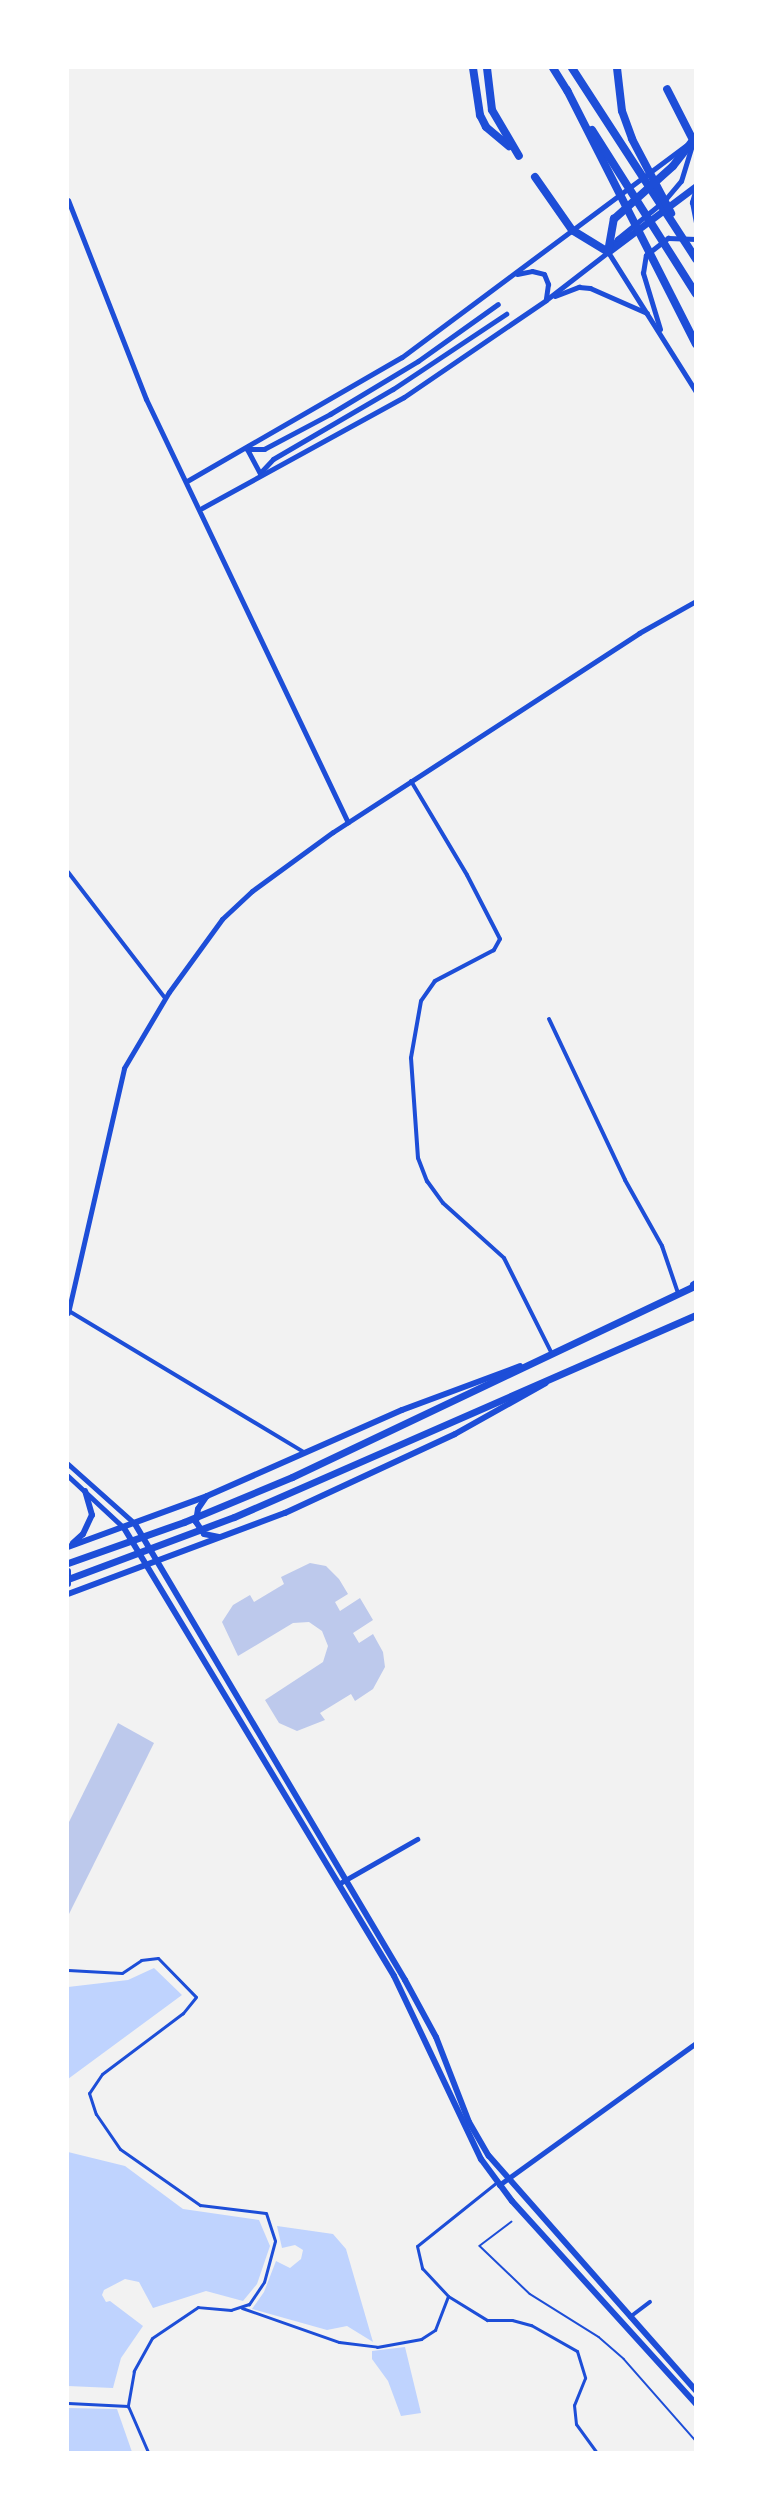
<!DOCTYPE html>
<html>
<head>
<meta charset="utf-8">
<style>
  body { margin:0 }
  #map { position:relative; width:763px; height:2520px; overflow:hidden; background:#f2f2f2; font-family:Literata,serif }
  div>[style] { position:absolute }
  .water>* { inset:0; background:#bfd3fe }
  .building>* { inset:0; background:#bdc9ec }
  .path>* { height:1.5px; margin:-0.75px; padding:0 0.75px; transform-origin:0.75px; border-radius:0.75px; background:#1d4ed8 }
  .pedestrian>* { height:3px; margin:-1.5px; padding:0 1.5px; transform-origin:1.5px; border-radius:1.5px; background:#1d4ed8 }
  .minor>* { height:4px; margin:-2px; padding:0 2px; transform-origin:2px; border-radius:2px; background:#1d4ed8 }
  .tertiary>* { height:5px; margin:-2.5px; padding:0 2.5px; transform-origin:2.5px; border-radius:2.5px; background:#1d4ed8 }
  .secondary>* { height:6px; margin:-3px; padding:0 3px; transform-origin:3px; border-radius:3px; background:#1d4ed8 }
  .primary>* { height:7px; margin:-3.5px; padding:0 3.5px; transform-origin:3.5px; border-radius:3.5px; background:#1d4ed8 }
  .motorway>* { height:8px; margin:-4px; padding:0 4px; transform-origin:4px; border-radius:4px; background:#1d4ed8 }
  span { translate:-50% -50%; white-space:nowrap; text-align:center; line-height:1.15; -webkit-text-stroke:6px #fff; paint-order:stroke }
  .frame { position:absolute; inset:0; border:69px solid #fff; pointer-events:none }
</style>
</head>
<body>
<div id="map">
  <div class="water">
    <div style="clip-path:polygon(154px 1968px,182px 1995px,68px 2079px,68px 1987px,128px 1980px)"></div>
    <div style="clip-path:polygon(68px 2152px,125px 2166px,183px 2209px,259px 2220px,270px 2246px,257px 2284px,243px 2301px,206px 2291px,153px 2308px,139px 2282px,125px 2279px,104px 2290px,102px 2295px,106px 2302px,110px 2301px,143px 2326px,121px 2358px,113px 2388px,68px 2386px)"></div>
    <div style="clip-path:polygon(277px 2226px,333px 2234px,346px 2249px,373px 2342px,347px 2326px,327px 2330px,252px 2309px,264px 2292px,276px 2261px,290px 2268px,301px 2259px,303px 2250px,295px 2245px,282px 2248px)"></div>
    <div style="clip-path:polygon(405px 2347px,421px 2413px,401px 2416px,388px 2381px,372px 2359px,372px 2351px)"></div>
    <div style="clip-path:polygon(68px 2408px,117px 2409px,132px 2452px,68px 2452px)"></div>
  </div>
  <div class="building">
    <div style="clip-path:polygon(310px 1563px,326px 1566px,339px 1579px,348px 1594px,335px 1602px,340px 1611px,360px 1598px,373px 1620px,353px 1633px,359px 1643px,373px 1634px,383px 1652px,385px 1667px,373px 1689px,355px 1701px,351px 1694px,320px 1713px,325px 1720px,297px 1731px,279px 1723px,265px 1700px,323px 1662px,328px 1646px,322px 1631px,309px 1622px,293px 1623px,238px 1656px,222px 1622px,233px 1605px,250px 1595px,254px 1602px,284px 1584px,281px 1577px)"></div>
    <div style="clip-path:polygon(118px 1723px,154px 1743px,68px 1916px,68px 1824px)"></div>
  </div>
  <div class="path">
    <div style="left:512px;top:2222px;width:40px;rotate:143deg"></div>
    <div style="left:480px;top:2246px;width:69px;rotate:43.8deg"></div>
    <div style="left:530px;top:2294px;width:81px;rotate:31.9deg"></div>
    <div style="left:599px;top:2337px;width:33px;rotate:41deg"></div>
    <div style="left:624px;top:2359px;width:109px;rotate:48.7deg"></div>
  </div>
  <div class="pedestrian">
    <div style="left:68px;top:1970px;width:54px;rotate:3.2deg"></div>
    <div style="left:122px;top:1973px;width:23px;rotate:-34deg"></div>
    <div style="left:141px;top:1960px;width:17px;rotate:-7deg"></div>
    <div style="left:158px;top:1958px;width:54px;rotate:45.7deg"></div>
    <div style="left:196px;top:1997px;width:21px;rotate:129deg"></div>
    <div style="left:183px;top:2013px;width:101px;rotate:143deg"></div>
    <div style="left:102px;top:2074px;width:23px;rotate:124deg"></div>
    <div style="left:89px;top:2093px;width:22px;rotate:72deg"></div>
    <div style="left:96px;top:2114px;width:42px;rotate:55.6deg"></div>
    <div style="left:120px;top:2149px;width:98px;rotate:35deg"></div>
    <div style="left:200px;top:2205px;width:66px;rotate:6.9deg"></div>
    <div style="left:266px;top:2213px;width:29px;rotate:72deg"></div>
    <div style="left:275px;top:2241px;width:42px;rotate:105deg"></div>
    <div style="left:264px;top:2282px;width:27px;rotate:124deg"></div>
    <div style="left:249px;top:2304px;width:19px;rotate:162deg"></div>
    <div style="left:231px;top:2310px;width:33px;rotate:-175deg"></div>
    <div style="left:198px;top:2307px;width:55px;rotate:146deg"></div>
    <div style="left:152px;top:2338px;width:38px;rotate:119deg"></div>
    <div style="left:134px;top:2371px;width:36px;rotate:100deg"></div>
    <div style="left:128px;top:2406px;width:50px;rotate:66.5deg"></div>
    <div style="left:497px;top:2182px;width:102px;rotate:141.3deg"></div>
    <div style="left:417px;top:2246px;width:23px;rotate:77deg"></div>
    <div style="left:422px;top:2268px;width:38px;rotate:47deg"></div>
    <div style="left:448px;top:2296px;width:46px;rotate:31.6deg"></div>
    <div style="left:487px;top:2320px;width:25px"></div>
    <div style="left:512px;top:2320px;width:20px;rotate:15deg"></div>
    <div style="left:531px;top:2325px;width:53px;rotate:29.5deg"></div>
    <div style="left:577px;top:2351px;width:28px;rotate:73deg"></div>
    <div style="left:585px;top:2378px;width:29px;rotate:112deg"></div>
    <div style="left:574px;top:2405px;width:19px;rotate:84deg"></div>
    <div style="left:576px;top:2424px;width:34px;rotate:54deg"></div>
    <div style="left:242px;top:2308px;width:103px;rotate:19.3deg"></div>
    <div style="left:339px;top:2342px;width:38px;rotate:7deg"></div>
    <div style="left:377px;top:2347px;width:45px;rotate:-10.3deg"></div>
    <div style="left:421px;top:2339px;width:17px;rotate:-33deg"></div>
    <div style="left:435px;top:2330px;width:36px;rotate:-69deg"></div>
    <div style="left:68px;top:2403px;width:60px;rotate:2.9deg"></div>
  </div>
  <div class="minor">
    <div style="left:411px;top:781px;width:109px;rotate:59.2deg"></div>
    <div style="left:467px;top:875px;width:72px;rotate:62.7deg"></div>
    <div style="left:500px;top:939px;width:13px;rotate:119deg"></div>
    <div style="left:494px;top:950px;width:67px;rotate:152.3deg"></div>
    <div style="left:435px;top:981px;width:24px;rotate:125deg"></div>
    <div style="left:421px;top:1001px;width:58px;rotate:100deg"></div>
    <div style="left:411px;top:1058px;width:100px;rotate:86deg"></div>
    <div style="left:418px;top:1158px;width:25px;rotate:69deg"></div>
    <div style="left:427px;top:1181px;width:27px;rotate:54deg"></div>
    <div style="left:443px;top:1203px;width:82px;rotate:42deg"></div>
    <div style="left:504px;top:1258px;width:105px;rotate:63.4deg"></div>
    <div style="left:68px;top:872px;width:159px;rotate:52.4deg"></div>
    <div style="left:549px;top:1019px;width:178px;rotate:64.7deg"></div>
    <div style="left:625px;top:1180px;width:76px;rotate:60.7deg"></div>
    <div style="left:662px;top:1246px;width:50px;rotate:71.2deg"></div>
    <div style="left:69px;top:1311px;width:274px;rotate:31deg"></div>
    <div style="left:630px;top:2317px;width:25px;rotate:-37deg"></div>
  </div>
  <div class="tertiary">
    <div style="left:696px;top:188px;width:15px;rotate:106deg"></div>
    <div style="left:692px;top:202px;width:21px;rotate:79deg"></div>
    <div style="left:68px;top:200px;width:214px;rotate:68.6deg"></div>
    <div style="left:146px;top:399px;width:469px;rotate:64.5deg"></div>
    <div style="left:608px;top:252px;width:165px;rotate:57.8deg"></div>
    <div style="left:517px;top:274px;width:15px;rotate:-11deg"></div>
    <div style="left:532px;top:271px;width:12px;rotate:14deg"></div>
    <div style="left:544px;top:274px;width:11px;rotate:68deg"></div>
    <div style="left:548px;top:284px;width:15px;rotate:98deg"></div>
    <div style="left:555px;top:296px;width:26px;rotate:-21deg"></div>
    <div style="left:579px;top:287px;width:11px;rotate:5deg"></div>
    <div style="left:590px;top:288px;width:62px;rotate:23.7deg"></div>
    <div style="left:660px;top:329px;width:59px;rotate:-106.9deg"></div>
    <div style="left:643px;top:273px;width:18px;rotate:-81deg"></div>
    <div style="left:646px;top:255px;width:28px;rotate:-38deg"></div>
    <div style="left:668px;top:238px;width:28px;rotate:2deg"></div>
    <div style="left:247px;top:449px;width:27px;rotate:62deg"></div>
    <div style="left:260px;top:473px;width:19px;rotate:-47deg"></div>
    <div style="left:273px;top:459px;width:139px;rotate:-30.3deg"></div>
    <div style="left:393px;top:389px;width:136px;rotate:-33.6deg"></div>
    <div style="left:247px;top:449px;width:17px"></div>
    <div style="left:264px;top:449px;width:75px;rotate:-27.9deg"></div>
    <div style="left:330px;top:414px;width:103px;rotate:-31.1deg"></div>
    <div style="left:418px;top:361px;width:98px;rotate:-35.5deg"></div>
    <div style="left:187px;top:481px;width:248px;rotate:-30deg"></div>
    <div style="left:402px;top:357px;width:354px;rotate:-36.7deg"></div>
    <div style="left:202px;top:508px;width:230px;rotate:-28.8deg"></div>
    <div style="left:404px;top:397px;width:172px;rotate:-34.3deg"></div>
    <div style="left:546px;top:300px;width:78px;rotate:-37.7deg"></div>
    <div style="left:608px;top:252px;width:16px;rotate:-55deg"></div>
    <div style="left:617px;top:239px;width:60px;rotate:-39deg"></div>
    <div style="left:664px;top:201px;width:26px;rotate:-50deg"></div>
    <div style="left:681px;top:181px;width:39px;rotate:-73deg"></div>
    <div style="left:68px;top:1313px;width:251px;rotate:-77.1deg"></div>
    <div style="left:124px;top:1068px;width:88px;rotate:-59.4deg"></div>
    <div style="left:169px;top:992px;width:90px;rotate:-54deg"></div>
    <div style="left:222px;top:919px;width:41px;rotate:-43deg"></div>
    <div style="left:252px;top:891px;width:100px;rotate:-36.1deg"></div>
    <div style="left:333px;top:832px;width:365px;rotate:-33deg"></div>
    <div style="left:639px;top:633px;width:65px;rotate:-29.3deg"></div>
    <div style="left:68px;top:1464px;width:90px;rotate:41.8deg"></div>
    <div style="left:68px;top:1476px;width:76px;rotate:42.9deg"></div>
    <div style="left:340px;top:1883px;width:89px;rotate:-29.7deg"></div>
    <div style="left:499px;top:2185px;width:243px;rotate:-35.8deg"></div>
  </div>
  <div class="secondary">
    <div style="left:206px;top:1497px;width:14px;rotate:124deg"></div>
    <div style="left:198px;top:1509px;width:13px;rotate:99deg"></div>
    <div style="left:196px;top:1522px;width:14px;rotate:56deg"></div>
    <div style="left:204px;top:1534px;width:15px;rotate:11deg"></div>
    <div style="left:135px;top:1524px;width:530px;rotate:59.37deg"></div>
    <div style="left:405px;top:1980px;width:65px;rotate:61.5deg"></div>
    <div style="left:436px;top:2037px;width:91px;rotate:68.8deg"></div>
    <div style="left:469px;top:2122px;width:39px;rotate:60deg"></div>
    <div style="left:489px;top:2156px;width:313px;rotate:48.6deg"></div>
    <div style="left:124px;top:1528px;width:523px;rotate:58.92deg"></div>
    <div style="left:394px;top:1976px;width:203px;rotate:64.6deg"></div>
    <div style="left:481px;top:2159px;width:52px;rotate:53.6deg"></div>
    <div style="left:512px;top:2201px;width:274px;rotate:47.8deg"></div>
    <div style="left:73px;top:1543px;width:13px;rotate:-42deg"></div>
    <div style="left:83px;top:1534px;width:21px;rotate:-65deg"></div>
    <div style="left:92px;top:1515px;width:25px;rotate:-106deg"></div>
    <div style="left:68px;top:1547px;width:148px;rotate:-20.1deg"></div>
    <div style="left:207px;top:1496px;width:213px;rotate:-23.8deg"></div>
    <div style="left:402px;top:1410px;width:126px;rotate:-20.4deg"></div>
    <div style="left:68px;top:1571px;width:13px;rotate:90deg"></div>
    <div style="left:68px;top:1594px;width:232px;rotate:-20.5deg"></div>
    <div style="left:285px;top:1513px;width:187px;rotate:-24.9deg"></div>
    <div style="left:455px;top:1434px;width:104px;rotate:-29.3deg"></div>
  </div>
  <div class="primary">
    <div style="left:608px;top:252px;width:110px;rotate:-36.9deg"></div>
    <div style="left:68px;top:1563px;width:123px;rotate:-19.5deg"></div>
    <div style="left:184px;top:1522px;width:117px;rotate:-22.6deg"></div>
    <div style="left:292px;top:1477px;width:447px;rotate:-25.4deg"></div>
    <div style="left:68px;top:1579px;width:177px;rotate:-20.5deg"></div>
    <div style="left:234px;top:1517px;width:504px;rotate:-23.62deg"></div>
  </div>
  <div class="motorway">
    <div style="left:473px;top:68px;width:48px;rotate:81.5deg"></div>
    <div style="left:480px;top:115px;width:13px;rotate:63deg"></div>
    <div style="left:486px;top:127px;width:30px;rotate:40deg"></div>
    <div style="left:487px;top:68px;width:42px;rotate:83.2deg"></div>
    <div style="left:492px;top:110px;width:53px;rotate:59.6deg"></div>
    <div style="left:553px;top:68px;width:28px;rotate:58deg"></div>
    <div style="left:572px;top:68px;width:228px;rotate:57deg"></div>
    <div style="left:617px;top:68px;width:43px;rotate:83.4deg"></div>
    <div style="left:622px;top:111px;width:30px;rotate:70deg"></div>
    <div style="left:632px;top:139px;width:84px;rotate:62.2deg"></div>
    <div style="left:567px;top:90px;width:285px;rotate:63.1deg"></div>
    <div style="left:592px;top:130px;width:194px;rotate:57.6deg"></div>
    <div style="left:535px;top:177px;width:65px;rotate:55.1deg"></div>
    <div style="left:572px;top:230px;width:42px;rotate:31.4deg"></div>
    <div style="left:608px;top:252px;width:34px;rotate:-80deg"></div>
    <div style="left:614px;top:219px;width:79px;rotate:-41.9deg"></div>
    <div style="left:673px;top:166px;width:33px;rotate:-52deg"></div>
    <div style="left:693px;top:140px;width:57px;rotate:-117deg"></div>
    <div style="left:694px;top:1285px;width:2px;rotate:-27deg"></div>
  </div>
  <div class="frame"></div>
</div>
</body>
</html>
